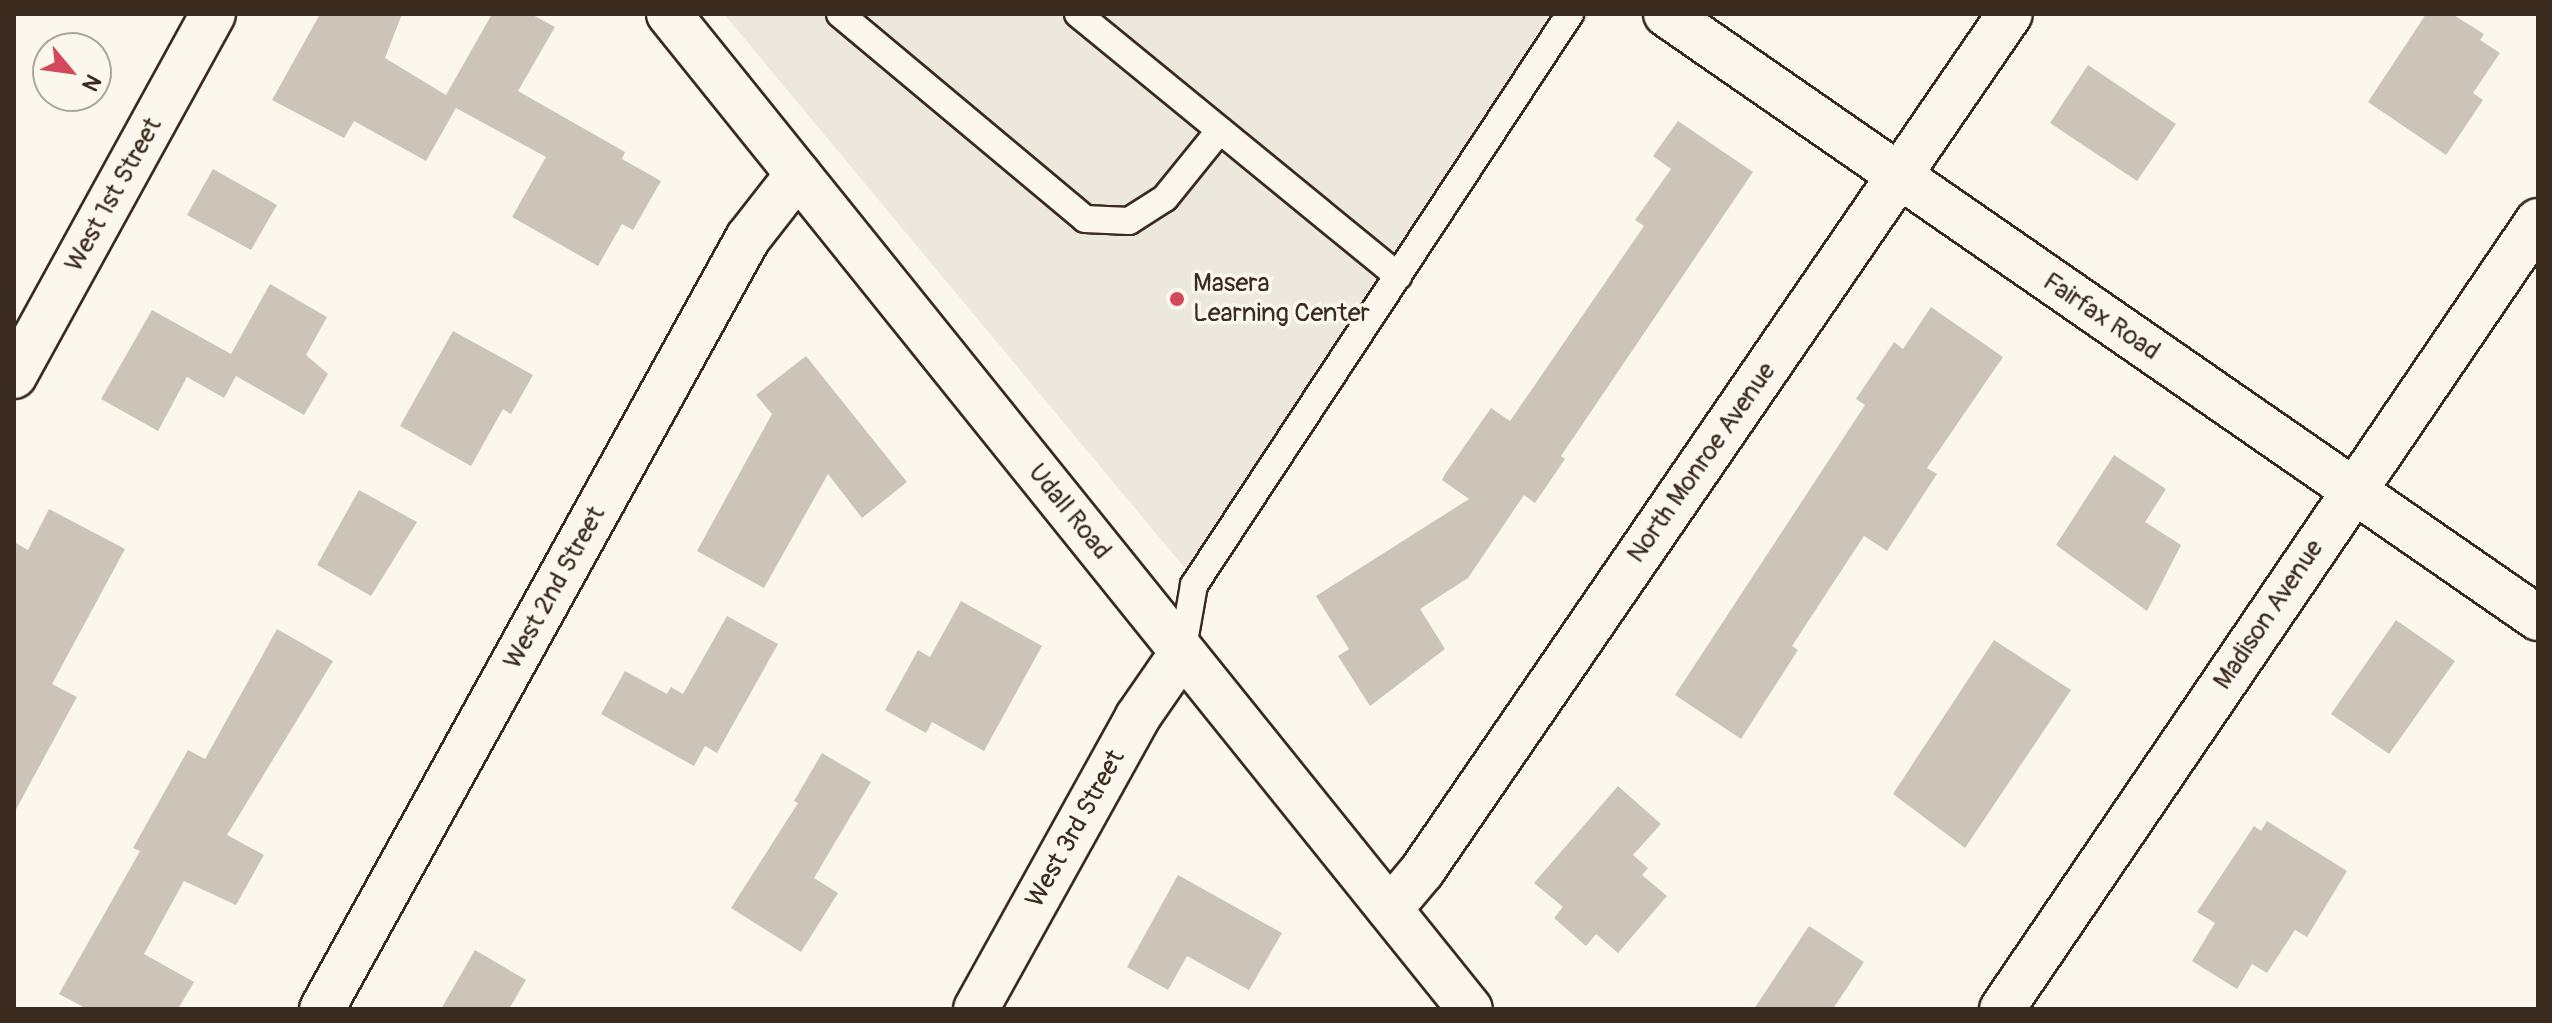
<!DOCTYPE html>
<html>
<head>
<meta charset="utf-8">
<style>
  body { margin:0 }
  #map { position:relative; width:2552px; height:1023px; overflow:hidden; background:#fbf7ec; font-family:Pangolin,sans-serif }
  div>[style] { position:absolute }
  .built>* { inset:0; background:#ede8dd }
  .building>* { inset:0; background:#ccc4b9 }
  .roads { filter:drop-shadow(2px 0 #3b2a1e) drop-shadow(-2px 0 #3b2a1e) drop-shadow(0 2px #3b2a1e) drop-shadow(0 -2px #3b2a1e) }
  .service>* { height:26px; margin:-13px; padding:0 13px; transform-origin:13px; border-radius:13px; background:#fbf7ec }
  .minor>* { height:44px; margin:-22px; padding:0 22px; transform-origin:22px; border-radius:22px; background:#fbf7ec }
  .tertiary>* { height:44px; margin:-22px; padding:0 22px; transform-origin:22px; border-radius:22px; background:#fbf7ec }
  .dots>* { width:22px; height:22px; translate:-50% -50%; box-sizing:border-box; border:4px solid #fbf7ec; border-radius:50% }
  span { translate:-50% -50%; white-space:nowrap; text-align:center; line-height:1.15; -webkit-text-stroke:7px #fbf7ec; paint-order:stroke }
  .street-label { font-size:26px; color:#3b2a1e }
  .poi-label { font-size:26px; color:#3b2a1e }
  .left { translate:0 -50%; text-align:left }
  .frame { position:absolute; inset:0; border:16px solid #3b2a1e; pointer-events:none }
  .north { position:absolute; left:32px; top:32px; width:80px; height:80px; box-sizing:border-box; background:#fbf7ec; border:2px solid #aea59a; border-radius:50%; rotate:119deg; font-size:22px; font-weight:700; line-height:32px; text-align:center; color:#3b2a1e }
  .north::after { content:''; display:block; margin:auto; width:28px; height:36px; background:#d1495b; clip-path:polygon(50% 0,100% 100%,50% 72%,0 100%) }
</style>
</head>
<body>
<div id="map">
  <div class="built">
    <div style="clip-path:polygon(724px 14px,1590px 14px,1198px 584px)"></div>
  </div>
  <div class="building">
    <div style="clip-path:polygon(320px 14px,402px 14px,385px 58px,446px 95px,492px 14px,531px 14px,555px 27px,518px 91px,625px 152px,622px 159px,661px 181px,633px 230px,622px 224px,598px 266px,512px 217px,546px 157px,456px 108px,426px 161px,354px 121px,344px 138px,272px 100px)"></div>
    <div style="clip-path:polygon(2426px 14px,2452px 14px,2484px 34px,2480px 40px,2500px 53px,2473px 93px,2483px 100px,2446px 155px,2368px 102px)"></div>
    <div style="clip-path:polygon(2088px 65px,2176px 124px,2137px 181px,2050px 123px)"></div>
    <div style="clip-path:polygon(1678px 121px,1753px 172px,1561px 456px,1565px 459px,1535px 503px,1524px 495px,1468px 578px,1420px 609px,1445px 649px,1370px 706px,1338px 656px,1349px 649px,1316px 596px,1469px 499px,1442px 480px,1445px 474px,1491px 408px,1510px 421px,1644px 226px,1635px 220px,1671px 169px,1653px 156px)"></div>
    <div style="clip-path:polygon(213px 169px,277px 205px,251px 250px,187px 215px)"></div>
    <div style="clip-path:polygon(270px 284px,327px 317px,306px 355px,328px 374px,304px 415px,236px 376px,224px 398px,187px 377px,158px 431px,101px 399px,152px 310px,231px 354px)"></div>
    <div style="clip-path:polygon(1931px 307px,2003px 357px,1927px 468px,1937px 474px,1887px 551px,1864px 536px,1792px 646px,1798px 650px,1741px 739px,1675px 695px,1865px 405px,1856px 399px,1894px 342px,1903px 349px)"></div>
    <div style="clip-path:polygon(453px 331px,533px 375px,511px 414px,503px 409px,471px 466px,400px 426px)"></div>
    <div style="clip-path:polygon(806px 356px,907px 482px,862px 518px,828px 474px,764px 588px,697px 551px,772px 414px,756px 395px)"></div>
    <div style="clip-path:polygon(2114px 455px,2166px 489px,2145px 522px,2181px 545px,2147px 611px,2056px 545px)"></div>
    <div style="clip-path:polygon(359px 490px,417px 522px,371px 596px,317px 565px)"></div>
    <div style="clip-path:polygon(49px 509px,125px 549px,52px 684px,77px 697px,14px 813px,14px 542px,28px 550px)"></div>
    <div style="clip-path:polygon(961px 601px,1042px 646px,984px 751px,932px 722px,926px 733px,885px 710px,918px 650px,930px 657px)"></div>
    <div style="clip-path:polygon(727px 616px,778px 644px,717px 753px,705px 746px,694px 766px,601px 714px,625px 671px,667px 694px,671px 687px,683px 694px)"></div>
    <div style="clip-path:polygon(2396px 620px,2455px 661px,2389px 754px,2331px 714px)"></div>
    <div style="clip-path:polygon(277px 629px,333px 661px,227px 835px,264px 855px,236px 905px,184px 881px,144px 954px,194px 982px,178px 1009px,87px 1009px,59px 994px,140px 851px,133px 848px,188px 750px,205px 759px)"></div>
    <div style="clip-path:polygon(1994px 640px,2071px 690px,1965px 848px,1893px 794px)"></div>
    <div style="clip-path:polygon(822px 753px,871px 782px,814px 878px,838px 893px,801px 952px,731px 908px,798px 803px,794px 801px)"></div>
    <div style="clip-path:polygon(1618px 786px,1661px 824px,1633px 855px,1648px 868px,1642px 875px,1667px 896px,1618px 953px,1596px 934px,1586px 946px,1554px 918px,1563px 907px,1534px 883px)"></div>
    <div style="clip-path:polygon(2267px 821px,2347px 871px,2307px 937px,2295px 930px,2267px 973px,2252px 964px,2237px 989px,2192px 961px,2215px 923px,2197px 912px,2254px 826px,2261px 831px)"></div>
    <div style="clip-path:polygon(1178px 875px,1282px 933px,1249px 990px,1187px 956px,1168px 990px,1127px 967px)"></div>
    <div style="clip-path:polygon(1809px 926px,1864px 962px,1833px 1009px,1754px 1009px)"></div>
    <div style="clip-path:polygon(475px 950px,526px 980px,509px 1009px,441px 1009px)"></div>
  </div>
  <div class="roads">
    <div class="service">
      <div style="left:840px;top:14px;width:319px;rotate:39.9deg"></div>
      <div style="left:1085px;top:219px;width:44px;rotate:2.6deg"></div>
      <div style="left:1129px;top:221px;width:43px;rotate:-32.6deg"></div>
      <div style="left:1165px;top:198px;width:87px;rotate:-51deg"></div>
      <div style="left:1078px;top:14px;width:414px;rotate:39.3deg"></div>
      <div style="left:1182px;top:653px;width:69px;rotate:-80deg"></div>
      <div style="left:1194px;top:585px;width:684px;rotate:-56.64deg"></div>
    </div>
    <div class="minor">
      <div style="left:1666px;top:14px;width:1061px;rotate:34.71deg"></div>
      <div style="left:14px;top:376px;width:413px;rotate:-61.2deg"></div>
      <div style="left:1390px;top:909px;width:50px;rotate:-49.9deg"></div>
      <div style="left:1422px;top:871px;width:1039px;rotate:-55.55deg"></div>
      <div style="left:322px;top:1009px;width:881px;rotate:-61.08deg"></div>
      <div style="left:748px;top:238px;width:81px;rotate:-52deg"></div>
      <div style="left:976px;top:1009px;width:333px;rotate:-61deg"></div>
      <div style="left:1137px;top:718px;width:79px;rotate:-55.3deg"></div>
      <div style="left:2002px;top:1009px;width:953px;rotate:-55.78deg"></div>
    </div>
    <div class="tertiary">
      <div style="left:669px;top:14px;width:1277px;rotate:51.17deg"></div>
    </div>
  </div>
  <div class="dots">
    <div style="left:1177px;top:299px;background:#d1495b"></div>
  </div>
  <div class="street-label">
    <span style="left:114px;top:195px;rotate:-61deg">West 1st Street</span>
    <span style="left:2101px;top:317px;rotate:34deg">Fairfax Road</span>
    <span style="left:1702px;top:463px;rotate:-55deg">North Monroe Avenue</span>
    <span style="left:1069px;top:512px;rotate:51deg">Udall Road</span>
    <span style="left:555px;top:588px;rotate:-61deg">West 2nd Street</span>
    <span style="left:2269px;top:615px;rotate:-56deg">Madison Avenue</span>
    <span style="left:1076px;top:829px;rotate:-61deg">West 3rd Street</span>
  </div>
  <div class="poi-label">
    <span class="left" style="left:1193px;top:299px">Masera<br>Learning Center</span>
  </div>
  <div class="frame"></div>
  <div class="north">N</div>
</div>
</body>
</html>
